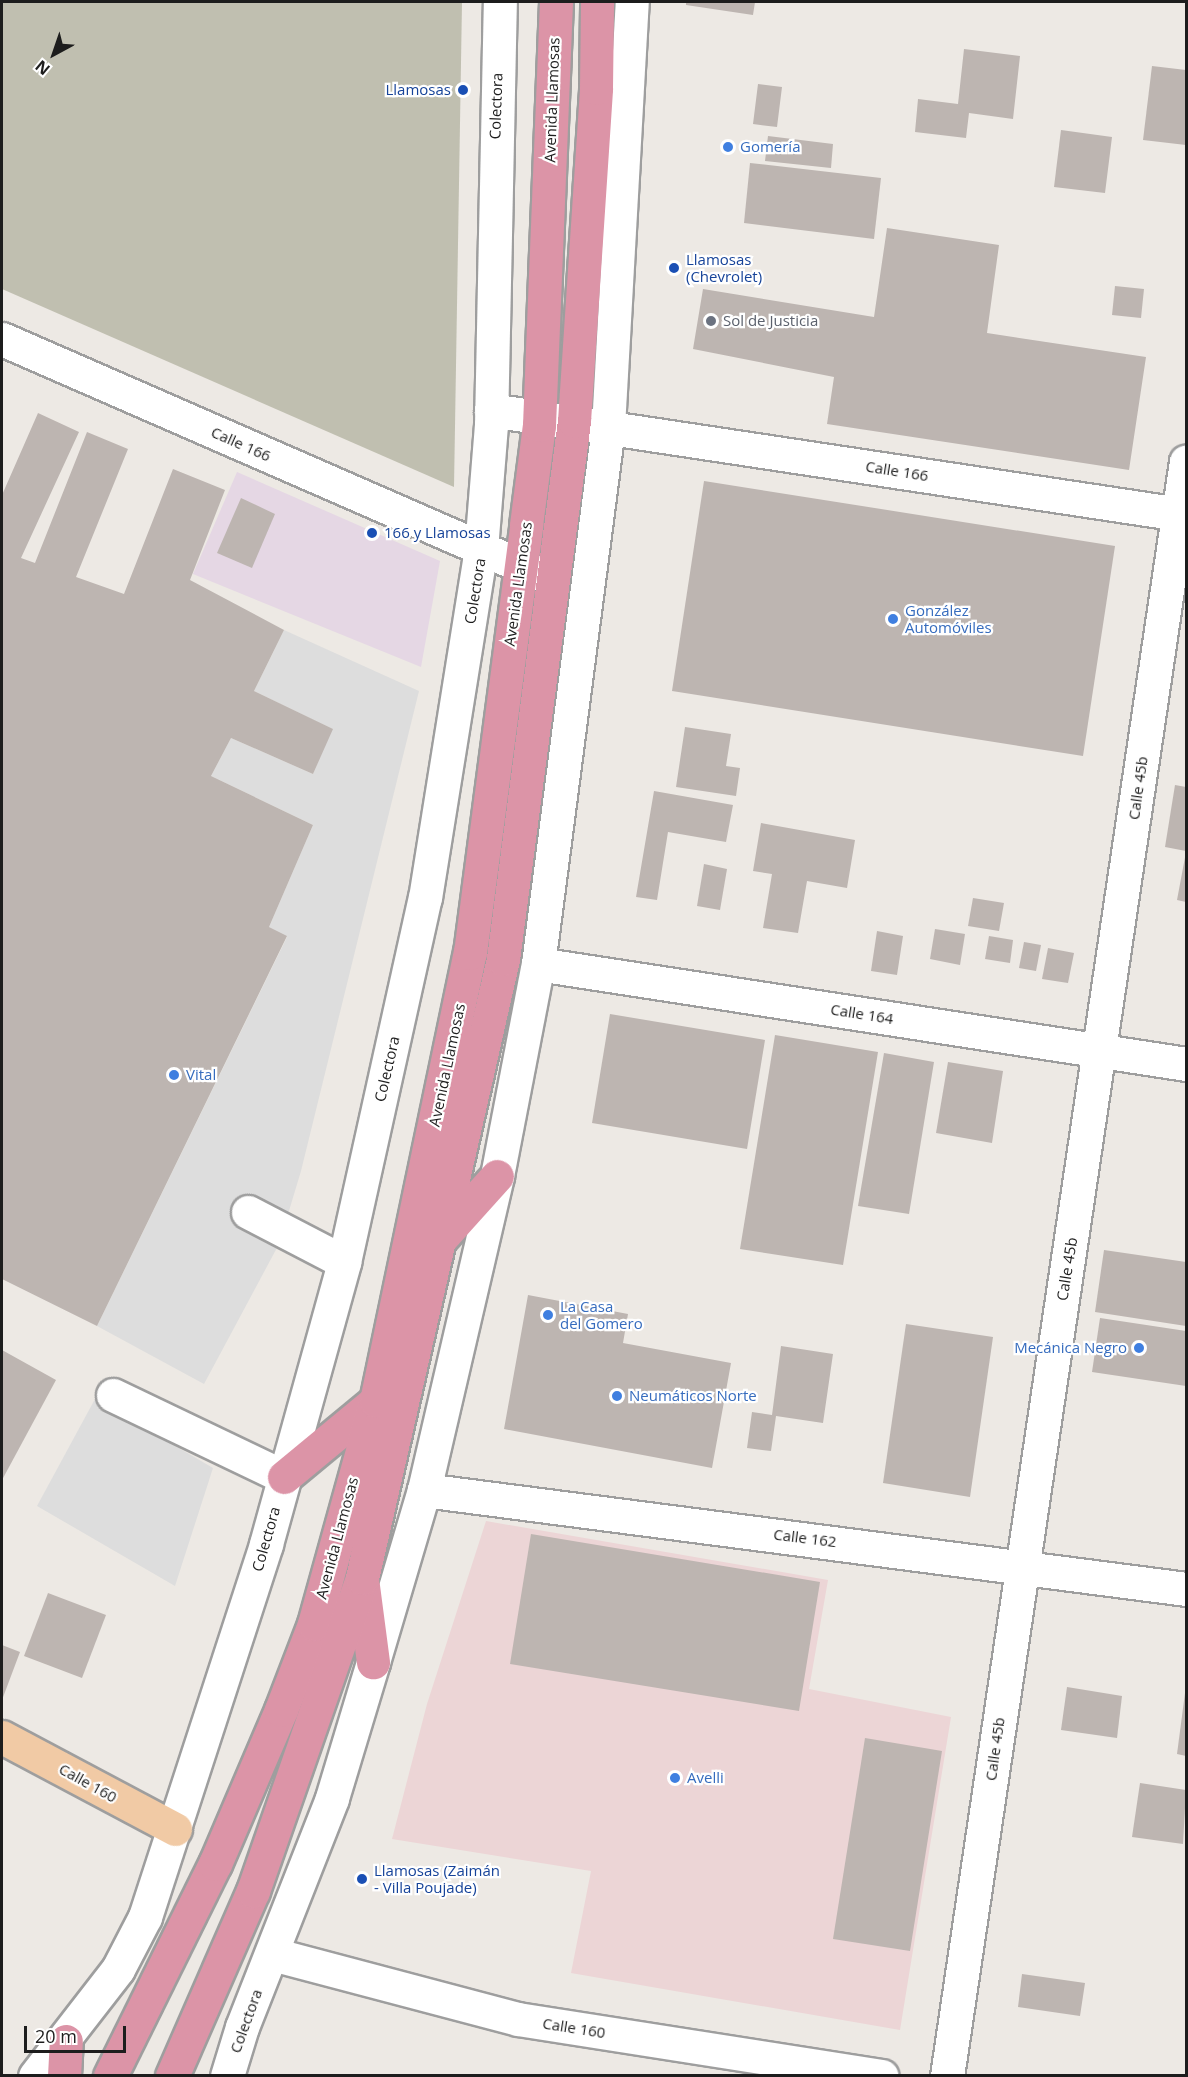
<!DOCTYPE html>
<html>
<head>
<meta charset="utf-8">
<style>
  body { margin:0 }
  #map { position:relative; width:1188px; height:2077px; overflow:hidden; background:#ede9e4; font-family:"Open Sans",sans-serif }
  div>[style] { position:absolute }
  .commercial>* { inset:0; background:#ecd5d6 }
  .industrial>* { inset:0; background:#e5d7e4 }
  .construction>* { inset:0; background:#c0bfb0 }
  .parking>* { inset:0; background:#ddd }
  .building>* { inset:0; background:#bdb5b1 }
  .roads { filter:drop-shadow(2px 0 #9e9e9e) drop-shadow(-2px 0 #9e9e9e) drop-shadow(0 2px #9e9e9e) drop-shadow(0 -2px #9e9e9e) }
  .minor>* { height:33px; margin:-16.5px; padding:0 16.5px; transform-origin:16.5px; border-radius:16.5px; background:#fff }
  .major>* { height:33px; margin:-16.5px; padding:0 16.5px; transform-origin:16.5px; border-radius:16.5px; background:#f1caa5 }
  .highway>* { height:33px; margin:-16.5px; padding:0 16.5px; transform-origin:16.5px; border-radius:16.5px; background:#dc94a7 }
  .dots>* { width:16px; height:16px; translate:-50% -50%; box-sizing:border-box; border:3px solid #fff; border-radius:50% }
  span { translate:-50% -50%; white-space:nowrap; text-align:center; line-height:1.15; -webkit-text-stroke:4.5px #fff; paint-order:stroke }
  .transit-label { font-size:15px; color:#164399 }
  .right { translate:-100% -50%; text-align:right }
  .left { translate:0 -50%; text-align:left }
  .street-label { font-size:15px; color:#1d1d1d }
  .shop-label { font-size:15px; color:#366cbe }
  .worship-label { font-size:15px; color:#5b616d }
  .frame { position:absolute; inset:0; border:3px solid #1d1d1d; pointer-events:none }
  .north { position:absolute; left:24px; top:24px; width:60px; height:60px; -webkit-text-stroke:4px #fff; paint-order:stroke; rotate:220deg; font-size:16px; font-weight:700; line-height:24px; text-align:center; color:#1d1d1d }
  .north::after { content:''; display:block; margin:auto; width:21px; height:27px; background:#1d1d1d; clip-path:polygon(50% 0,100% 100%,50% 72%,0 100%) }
  .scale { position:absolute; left:24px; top:2026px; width:102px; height:27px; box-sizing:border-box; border:3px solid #1d1d1d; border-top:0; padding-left:8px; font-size:18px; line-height:21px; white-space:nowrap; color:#1d1d1d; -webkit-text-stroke:4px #fff; paint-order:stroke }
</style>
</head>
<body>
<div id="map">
  <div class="commercial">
    <div style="clip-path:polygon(486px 1521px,828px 1580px,809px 1689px,951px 1717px,900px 2030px,571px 1973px,591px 1871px,392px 1839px,427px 1704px)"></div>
  </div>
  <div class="industrial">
    <div style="clip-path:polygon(237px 472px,440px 561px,421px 667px,193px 574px)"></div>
  </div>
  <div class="construction">
    <div style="clip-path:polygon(2px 2px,462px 2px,454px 487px,2px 289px)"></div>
  </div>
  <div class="parking">
    <div style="clip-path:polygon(284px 630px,419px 691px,301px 1171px,279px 1244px,204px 1384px,97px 1326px,287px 937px,269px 927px,313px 825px,211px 776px,231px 738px,313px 774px,332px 729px,254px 691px)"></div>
    <div style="clip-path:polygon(95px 1399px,213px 1468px,175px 1586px,37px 1506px)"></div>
  </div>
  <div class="building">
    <div style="clip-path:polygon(686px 2px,755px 2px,753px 15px,686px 5px)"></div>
    <div style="clip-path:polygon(964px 49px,1020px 56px,1013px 119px,969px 113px,966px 138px,915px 132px,918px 99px,958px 104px)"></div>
    <div style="clip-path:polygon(1152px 66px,1186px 70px,1186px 145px,1143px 140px)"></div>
    <div style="clip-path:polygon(758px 84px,782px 87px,777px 127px,753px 124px)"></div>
    <div style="clip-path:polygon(1061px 130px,1112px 137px,1105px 193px,1054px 187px)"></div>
    <div style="clip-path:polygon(768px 136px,833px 144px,831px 168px,765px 161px)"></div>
    <div style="clip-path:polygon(750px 163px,881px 178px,874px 239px,744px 223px)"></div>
    <div style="clip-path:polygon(887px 228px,999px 245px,987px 333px,1146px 357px,1129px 470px,827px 424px,834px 377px,693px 349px,703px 289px,874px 317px)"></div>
    <div style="clip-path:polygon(1115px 286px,1144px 289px,1141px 318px,1112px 315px)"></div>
    <div style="clip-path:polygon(38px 413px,79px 432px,21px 558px,35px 563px,87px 432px,128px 449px,76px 577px,124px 594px,173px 469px,225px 490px,190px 580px,284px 630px,254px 691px,333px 729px,313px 774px,231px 738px,211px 776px,313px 825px,269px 927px,287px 936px,97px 1326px,2px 1279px,2px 495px)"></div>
    <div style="clip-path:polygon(704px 481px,1115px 546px,1083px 756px,672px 691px)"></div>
    <div style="clip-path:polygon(241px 498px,275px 514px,252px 568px,217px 553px)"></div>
    <div style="clip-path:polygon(685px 727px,731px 734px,726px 766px,740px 768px,736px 796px,676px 787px)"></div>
    <div style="clip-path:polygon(1175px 785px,1186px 787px,1186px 851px,1165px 847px)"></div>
    <div style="clip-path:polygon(654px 791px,733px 805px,726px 842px,668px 832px,657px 900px,636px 897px)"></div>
    <div style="clip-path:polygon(761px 823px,855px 840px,847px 888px,807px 881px,798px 933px,763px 928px,772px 874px,753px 871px)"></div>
    <div style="clip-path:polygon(1186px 852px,1186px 902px,1177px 900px)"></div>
    <div style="clip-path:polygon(704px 864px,727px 869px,720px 910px,697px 906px)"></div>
    <div style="clip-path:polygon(973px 898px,1004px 903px,999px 931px,968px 926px)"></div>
    <div style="clip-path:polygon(935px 929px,965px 934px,960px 965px,930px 959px)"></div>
    <div style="clip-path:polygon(877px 931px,903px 936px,897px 975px,871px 971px)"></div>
    <div style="clip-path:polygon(989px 936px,1013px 940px,1010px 963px,985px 959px)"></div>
    <div style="clip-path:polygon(1024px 942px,1041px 945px,1036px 971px,1019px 968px)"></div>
    <div style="clip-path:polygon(1048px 948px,1074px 953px,1068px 983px,1042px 979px)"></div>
    <div style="clip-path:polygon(610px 1014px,765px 1040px,747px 1149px,592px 1123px)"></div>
    <div style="clip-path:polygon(775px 1035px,878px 1052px,843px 1265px,740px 1249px)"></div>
    <div style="clip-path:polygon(884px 1053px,934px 1062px,909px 1214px,858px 1206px)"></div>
    <div style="clip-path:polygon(948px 1062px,1003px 1071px,992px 1143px,936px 1133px)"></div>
    <div style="clip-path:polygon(1104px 1250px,1186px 1262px,1186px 1326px,1095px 1312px)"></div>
    <div style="clip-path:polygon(528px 1295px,628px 1314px,623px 1343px,731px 1363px,712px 1468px,504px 1429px)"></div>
    <div style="clip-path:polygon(1100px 1318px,1186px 1331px,1186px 1386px,1092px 1372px)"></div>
    <div style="clip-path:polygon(906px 1324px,993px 1337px,970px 1497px,883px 1483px)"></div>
    <div style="clip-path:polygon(781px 1346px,833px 1354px,823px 1423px,776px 1416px,771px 1451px,747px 1448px,752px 1412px,772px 1415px)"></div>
    <div style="clip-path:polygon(2px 1350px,56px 1380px,2px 1480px)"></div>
    <div style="clip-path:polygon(531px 1534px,820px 1582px,799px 1711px,510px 1664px)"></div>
    <div style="clip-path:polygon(48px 1593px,106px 1615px,82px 1678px,24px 1656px)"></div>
    <div style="clip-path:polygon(2px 1645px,20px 1652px,2px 1700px)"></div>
    <div style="clip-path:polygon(1067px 1687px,1122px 1696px,1117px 1738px,1061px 1730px)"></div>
    <div style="clip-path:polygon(1185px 1693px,1186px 1693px,1186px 1756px,1177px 1754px)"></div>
    <div style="clip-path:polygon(865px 1738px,942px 1751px,910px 1951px,833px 1939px)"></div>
    <div style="clip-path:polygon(1140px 1783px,1186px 1790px,1183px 1844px,1132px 1837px)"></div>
    <div style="clip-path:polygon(1022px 1974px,1085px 1983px,1080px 2016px,1018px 2007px)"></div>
  </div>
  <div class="roads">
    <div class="minor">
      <div style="left:2px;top:339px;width:595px;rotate:23.59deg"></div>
      <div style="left:491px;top:410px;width:703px;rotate:8.59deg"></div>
      <div style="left:538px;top:964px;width:656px;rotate:8.77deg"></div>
      <div style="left:248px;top:1212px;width:108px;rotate:27.5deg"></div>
      <div style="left:113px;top:1395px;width:190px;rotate:25.6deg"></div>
      <div style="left:424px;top:1490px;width:768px;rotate:7.4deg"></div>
      <div style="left:272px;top:1954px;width:254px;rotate:14.8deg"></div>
      <div style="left:518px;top:2019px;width:368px;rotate:8.9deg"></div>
      <div style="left:35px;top:2076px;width:135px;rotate:-52.2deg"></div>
      <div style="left:118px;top:1969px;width:59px;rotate:-62.6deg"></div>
      <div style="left:145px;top:1917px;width:392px;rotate:-72deg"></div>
      <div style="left:266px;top:1544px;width:293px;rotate:-74.5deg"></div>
      <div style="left:344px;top:1262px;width:373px;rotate:-77.5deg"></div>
      <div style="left:425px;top:898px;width:353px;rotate:-80.9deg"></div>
      <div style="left:481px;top:549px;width:124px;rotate:-85.4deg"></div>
      <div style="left:491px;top:425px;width:423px;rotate:-88.8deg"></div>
      <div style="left:227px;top:2076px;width:51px;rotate:-73deg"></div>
      <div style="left:242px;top:2027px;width:246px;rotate:-68.5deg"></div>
      <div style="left:332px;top:1798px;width:142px;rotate:-73.2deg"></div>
      <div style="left:373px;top:1662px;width:179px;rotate:-73.5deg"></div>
      <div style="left:424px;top:1490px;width:322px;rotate:-76.9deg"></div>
      <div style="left:497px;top:1176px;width:216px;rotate:-79.1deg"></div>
      <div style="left:538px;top:964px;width:542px;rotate:-82.57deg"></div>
      <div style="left:608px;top:427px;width:426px;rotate:-86.8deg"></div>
      <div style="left:947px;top:2076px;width:1632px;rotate:-81.58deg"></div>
    </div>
    <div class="major">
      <div style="left:2px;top:1737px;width:196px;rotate:28deg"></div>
    </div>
    <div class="highway">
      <div style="left:442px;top:1237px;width:82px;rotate:-48deg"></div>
      <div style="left:284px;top:1477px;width:119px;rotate:-39.6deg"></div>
      <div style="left:363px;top:1586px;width:77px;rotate:82.5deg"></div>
      <div style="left:64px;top:2076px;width:35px;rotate:-87deg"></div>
      <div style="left:110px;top:2076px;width:237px;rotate:-63.7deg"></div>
      <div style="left:215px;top:1864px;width:168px;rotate:-66.8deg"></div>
      <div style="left:281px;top:1710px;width:92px;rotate:-69deg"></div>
      <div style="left:314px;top:1624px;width:231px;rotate:-74.5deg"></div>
      <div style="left:376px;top:1401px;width:458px;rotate:-78.2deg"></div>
      <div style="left:470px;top:953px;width:432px;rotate:-82.5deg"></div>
      <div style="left:526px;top:525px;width:101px;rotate:-82.6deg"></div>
      <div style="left:539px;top:425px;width:423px;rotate:-87.7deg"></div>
      <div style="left:172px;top:2076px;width:202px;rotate:-66.4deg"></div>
      <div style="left:253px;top:1891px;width:331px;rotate:-70.8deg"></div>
      <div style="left:362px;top:1578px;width:635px;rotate:-77.17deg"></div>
      <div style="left:503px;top:959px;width:543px;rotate:-82.48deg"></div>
      <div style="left:574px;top:421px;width:334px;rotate:-86.2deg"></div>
      <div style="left:596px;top:88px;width:86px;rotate:-89.3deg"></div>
    </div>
  </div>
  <div class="dots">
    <div style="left:463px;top:90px;background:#1a4fb4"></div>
    <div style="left:728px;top:147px;background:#3f7fe0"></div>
    <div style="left:674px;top:268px;background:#1a4fb4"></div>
    <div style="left:711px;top:321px;background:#6b7280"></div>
    <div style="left:372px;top:533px;background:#1a4fb4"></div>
    <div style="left:893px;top:619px;background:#3f7fe0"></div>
    <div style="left:174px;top:1075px;background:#3f7fe0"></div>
    <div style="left:548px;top:1315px;background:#3f7fe0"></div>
    <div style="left:1139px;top:1348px;background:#3f7fe0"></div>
    <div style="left:617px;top:1396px;background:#3f7fe0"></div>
    <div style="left:675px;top:1778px;background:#3f7fe0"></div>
    <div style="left:362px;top:1879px;background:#1a4fb4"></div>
  </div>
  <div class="transit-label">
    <span class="right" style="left:451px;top:90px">Llamosas</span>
    <span class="left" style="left:686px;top:268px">Llamosas<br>(Chevrolet)</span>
    <span class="left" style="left:384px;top:533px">166 y Llamosas</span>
    <span class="left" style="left:374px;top:1879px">Llamosas (Zaimán<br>- Villa Poujade)</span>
  </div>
  <div class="street-label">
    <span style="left:552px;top:100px;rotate:-88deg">Avenida Llamosas</span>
    <span style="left:496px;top:106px;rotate:-88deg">Colectora</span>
    <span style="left:241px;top:444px;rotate:24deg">Calle 166</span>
    <span style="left:897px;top:471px;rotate:9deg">Calle 166</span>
    <span style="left:518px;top:584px;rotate:-82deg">Avenida Llamosas</span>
    <span style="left:475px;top:591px;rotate:-81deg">Colectora</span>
    <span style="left:1138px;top:788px;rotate:-82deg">Calle 45b</span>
    <span style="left:862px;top:1014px;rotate:9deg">Calle 164</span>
    <span style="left:447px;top:1065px;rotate:-78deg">Avenida Llamosas</span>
    <span style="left:387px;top:1069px;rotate:-77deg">Colectora</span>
    <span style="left:1067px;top:1269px;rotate:-81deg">Calle 45b</span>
    <span style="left:337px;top:1538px;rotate:-75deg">Avenida Llamosas</span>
    <span style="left:805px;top:1538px;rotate:7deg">Calle 162</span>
    <span style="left:266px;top:1539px;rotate:-74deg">Colectora</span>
    <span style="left:995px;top:1749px;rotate:-82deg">Calle 45b</span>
    <span style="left:88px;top:1783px;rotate:29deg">Calle 160</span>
    <span style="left:246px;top:2021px;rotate:-70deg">Colectora</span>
    <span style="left:574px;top:2028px;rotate:9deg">Calle 160</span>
  </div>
  <div class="shop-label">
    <span class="left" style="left:740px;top:147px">Gomería</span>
    <span class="left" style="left:905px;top:619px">González<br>Automóviles</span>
    <span class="left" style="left:186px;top:1075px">Vital</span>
    <span class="left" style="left:560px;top:1315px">La Casa<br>del Gomero</span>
    <span class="right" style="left:1127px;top:1348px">Mecánica Negro</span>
    <span class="left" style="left:629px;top:1396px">Neumáticos Norte</span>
    <span class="left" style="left:687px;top:1778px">Avelli</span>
  </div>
  <div class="worship-label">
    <span class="left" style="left:723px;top:321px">Sol de Justicia</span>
  </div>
  <div class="frame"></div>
  <div class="north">N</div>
  <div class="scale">20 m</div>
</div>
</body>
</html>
